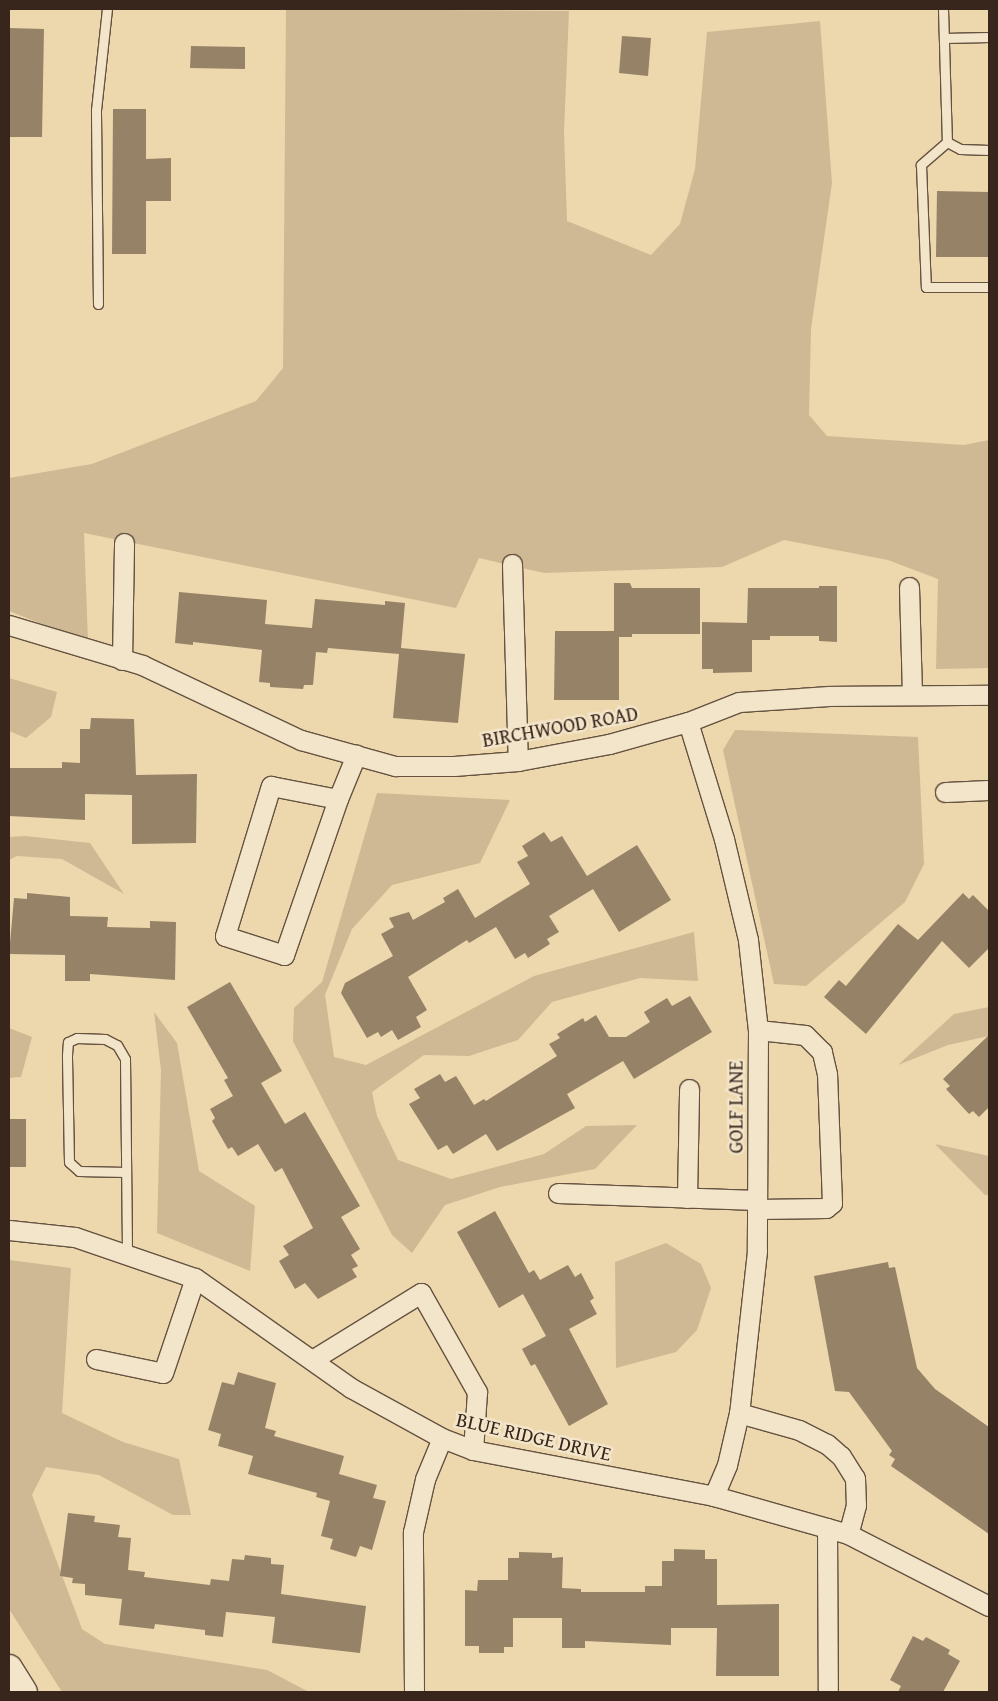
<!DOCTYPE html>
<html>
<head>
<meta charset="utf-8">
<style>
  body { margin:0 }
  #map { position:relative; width:998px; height:1701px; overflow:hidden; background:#edd7ad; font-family:"Gentium Book Plus",serif }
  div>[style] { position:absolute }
  .green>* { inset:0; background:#ceb994 }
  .building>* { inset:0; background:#968267 }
  .roads { filter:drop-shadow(1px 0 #655240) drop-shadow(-1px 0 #655240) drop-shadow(0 1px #655240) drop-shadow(0 -1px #655240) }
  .lane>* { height:9px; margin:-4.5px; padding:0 4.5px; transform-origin:4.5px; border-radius:4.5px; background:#f3e5ca }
  .street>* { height:19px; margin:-9.5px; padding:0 9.5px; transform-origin:9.5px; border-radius:9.5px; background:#f3e5ca }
  .secondary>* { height:26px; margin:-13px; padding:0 13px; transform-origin:13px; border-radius:13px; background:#f3e5ca }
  span { translate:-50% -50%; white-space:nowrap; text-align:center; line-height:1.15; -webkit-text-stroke:5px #f3e5ca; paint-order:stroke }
  .street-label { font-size:20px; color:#38251b }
  .frame { position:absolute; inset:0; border:10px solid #38251b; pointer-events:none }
</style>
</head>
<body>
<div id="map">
  <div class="green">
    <div style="clip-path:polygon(286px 9px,569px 11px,564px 132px,567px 221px,651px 255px,680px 224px,695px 169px,707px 32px,820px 21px,832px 183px,811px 329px,809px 415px,827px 436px,964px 445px,989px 440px,989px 668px,936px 669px,938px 579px,888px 560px,784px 540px,722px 567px,544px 573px,479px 558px,456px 608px,84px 533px,88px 642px,9px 611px,9px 478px,92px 464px,256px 401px,283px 368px)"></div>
    <div style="clip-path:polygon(9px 678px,57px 692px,51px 717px,26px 738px,9px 731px)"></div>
    <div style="clip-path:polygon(735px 730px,918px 737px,924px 864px,905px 902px,806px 986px,774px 984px,723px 750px)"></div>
    <div style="clip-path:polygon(377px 793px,510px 800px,480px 863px,392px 885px,352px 929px,325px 995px,334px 1057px,366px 1065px,534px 976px,694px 932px,698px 981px,640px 978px,552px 1002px,518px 1040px,469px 1056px,424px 1055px,372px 1092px,377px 1116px,398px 1160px,451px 1179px,544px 1154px,586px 1126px,637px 1125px,595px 1169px,500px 1187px,445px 1205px,412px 1253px,392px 1235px,293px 1041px,294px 1008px,322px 982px)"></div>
    <div style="clip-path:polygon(25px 836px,90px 843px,124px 894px,62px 859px,17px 856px,9px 860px,9px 837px)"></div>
    <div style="clip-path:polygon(989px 1007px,989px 1036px,948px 1045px,898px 1065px,954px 1014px)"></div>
    <div style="clip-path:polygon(154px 1012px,177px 1043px,199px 1171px,255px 1206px,250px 1271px,157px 1233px,161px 1070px)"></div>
    <div style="clip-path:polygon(9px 1028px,32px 1037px,21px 1077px,9px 1078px)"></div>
    <div style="clip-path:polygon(935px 1144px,989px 1156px,989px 1195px,985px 1195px)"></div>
    <div style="clip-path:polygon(666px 1243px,701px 1264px,711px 1288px,697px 1330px,676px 1352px,616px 1368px,615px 1262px)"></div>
    <div style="clip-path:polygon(9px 1260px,71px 1268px,62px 1413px,123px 1442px,179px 1459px,191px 1515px,173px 1515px,99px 1475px,46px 1467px,32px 1495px,82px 1629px,105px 1644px,267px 1670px,309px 1692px,62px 1692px,9px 1609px)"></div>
  </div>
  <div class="building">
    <div style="clip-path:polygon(9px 28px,44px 29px,42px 137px,9px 137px)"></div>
    <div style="clip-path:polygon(622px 36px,651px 38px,648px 76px,619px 73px)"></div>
    <div style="clip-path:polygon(191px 46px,245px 47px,245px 69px,190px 68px)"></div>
    <div style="clip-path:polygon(113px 109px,146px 109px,146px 159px,171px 158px,171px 201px,146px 201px,146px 254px,112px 254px)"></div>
    <div style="clip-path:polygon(937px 191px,989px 192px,989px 257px,936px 257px)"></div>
    <div style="clip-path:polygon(614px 583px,630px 583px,632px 588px,700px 588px,700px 634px,632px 634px,632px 637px,619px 637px,619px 700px,554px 700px,555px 631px,614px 631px)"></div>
    <div style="clip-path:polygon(819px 586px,837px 586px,837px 642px,819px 641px,819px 636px,770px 636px,770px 640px,752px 640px,752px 672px,713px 673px,713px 669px,702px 669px,702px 622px,747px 623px,748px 588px,819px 588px)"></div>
    <div style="clip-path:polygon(179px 592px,267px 600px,265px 624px,312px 628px,315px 599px,385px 605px,385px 601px,405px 603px,401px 648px,465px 654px,458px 723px,393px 718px,399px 654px,328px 648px,327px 653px,316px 652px,313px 685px,304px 685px,303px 689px,270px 687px,270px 683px,259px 682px,262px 650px,193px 642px,193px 645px,175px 643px)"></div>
    <div style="clip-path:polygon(91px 718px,134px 719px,136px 775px,197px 774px,196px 843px,132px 844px,132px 795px,85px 794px,85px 820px,9px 816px,9px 768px,62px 768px,62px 762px,80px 763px,80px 729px,90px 729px)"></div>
    <div style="clip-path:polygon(544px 832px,551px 842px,562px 836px,587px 876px,637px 845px,671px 900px,619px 932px,593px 889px,549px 916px,559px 932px,547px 939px,550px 944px,528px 958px,525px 953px,515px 959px,496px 927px,469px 943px,467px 940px,408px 977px,427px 1010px,416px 1017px,421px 1027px,398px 1040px,392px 1030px,381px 1037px,378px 1032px,367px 1038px,341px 993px,345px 983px,393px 956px,381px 934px,394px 927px,389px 918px,409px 912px,413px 920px,445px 902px,443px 898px,458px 889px,475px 918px,530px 884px,517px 862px,528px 856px,522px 846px)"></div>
    <div style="clip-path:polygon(27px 893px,70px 897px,70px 916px,108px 917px,107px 927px,150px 928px,150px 921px,176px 922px,175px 980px,90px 974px,90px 981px,65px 981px,65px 955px,9px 954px,14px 898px,27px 899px)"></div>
    <div style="clip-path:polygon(963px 893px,969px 899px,973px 895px,989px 911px,989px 948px,969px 968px,942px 941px,866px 1034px,824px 997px,839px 980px,846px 986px,898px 924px,918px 940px)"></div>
    <div style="clip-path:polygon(230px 982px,282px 1071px,261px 1083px,285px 1124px,305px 1112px,360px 1206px,341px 1217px,360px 1249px,351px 1255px,358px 1266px,352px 1269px,357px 1277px,318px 1299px,305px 1283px,295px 1289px,279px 1261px,289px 1255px,283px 1246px,313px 1228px,282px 1168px,275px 1172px,258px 1144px,238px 1156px,232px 1147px,228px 1149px,212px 1121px,215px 1118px,210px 1109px,233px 1096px,224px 1080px,228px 1078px,187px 1007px)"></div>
    <div style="clip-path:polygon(690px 996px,712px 1032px,634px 1079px,623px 1061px,567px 1094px,575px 1108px,497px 1151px,486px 1134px,453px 1154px,447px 1145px,438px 1150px,409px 1104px,420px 1098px,414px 1089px,440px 1074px,445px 1082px,456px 1076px,474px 1105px,484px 1099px,486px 1101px,557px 1056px,549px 1044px,560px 1038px,557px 1034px,583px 1018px,585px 1022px,596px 1015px,609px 1037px,626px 1037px,650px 1022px,644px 1012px,667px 998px,672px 1006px)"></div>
    <div style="clip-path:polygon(989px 1035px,989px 1107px,979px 1117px,973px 1111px,969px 1114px,946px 1089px,950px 1086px,943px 1079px)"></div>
    <div style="clip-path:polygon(9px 1119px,26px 1119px,26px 1167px,9px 1167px)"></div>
    <div style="clip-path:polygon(495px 1211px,529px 1273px,534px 1270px,540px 1280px,568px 1265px,575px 1277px,581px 1273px,594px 1298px,590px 1301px,597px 1314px,569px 1329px,608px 1404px,569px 1426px,535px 1364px,531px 1366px,522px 1349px,546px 1336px,523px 1294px,499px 1308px,457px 1232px)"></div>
    <div style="clip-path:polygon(888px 1262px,889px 1268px,895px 1267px,917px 1368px,935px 1389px,989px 1427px,989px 1534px,891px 1466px,895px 1459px,889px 1455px,892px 1451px,849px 1392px,835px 1391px,814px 1276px)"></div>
    <div style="clip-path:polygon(238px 1372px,276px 1383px,265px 1428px,276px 1431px,274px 1436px,344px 1456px,339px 1474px,377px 1485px,373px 1498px,386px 1501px,372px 1550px,360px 1546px,356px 1557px,330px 1549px,333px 1539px,321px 1536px,330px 1501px,316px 1497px,317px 1493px,248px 1474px,253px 1456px,218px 1446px,221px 1434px,208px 1430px,222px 1382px,234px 1385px)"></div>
    <div style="clip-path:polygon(68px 1513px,95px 1516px,94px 1522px,120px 1525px,118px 1537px,131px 1538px,128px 1570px,145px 1572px,144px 1577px,210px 1585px,211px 1579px,229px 1581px,232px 1559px,244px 1560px,245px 1555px,271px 1558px,271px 1564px,284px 1565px,281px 1594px,366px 1606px,360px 1653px,272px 1643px,275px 1617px,226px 1612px,223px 1637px,205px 1635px,205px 1630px,155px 1624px,154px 1629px,119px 1625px,122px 1599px,85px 1595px,85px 1584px,72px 1583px,73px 1578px,60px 1576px)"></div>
    <div style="clip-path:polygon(674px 1549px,705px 1550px,705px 1559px,717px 1559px,717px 1605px,779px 1604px,779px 1676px,716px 1676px,717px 1628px,671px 1628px,671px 1645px,585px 1641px,585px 1648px,562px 1648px,562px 1618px,513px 1618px,513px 1647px,504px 1647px,504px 1653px,479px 1653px,479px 1646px,465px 1646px,465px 1590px,477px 1591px,478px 1580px,508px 1580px,508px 1558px,519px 1558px,519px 1552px,552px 1553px,552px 1558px,563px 1557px,562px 1588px,581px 1589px,581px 1592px,645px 1592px,645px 1586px,662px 1586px,662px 1561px,674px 1561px)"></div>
    <div style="clip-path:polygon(913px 1636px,923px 1641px,926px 1637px,950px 1650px,948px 1654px,960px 1661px,943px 1692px,898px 1692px,901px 1686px,890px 1680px)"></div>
  </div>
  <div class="roads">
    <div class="lane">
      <div style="left:943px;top:9px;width:133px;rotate:88.3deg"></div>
      <div style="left:944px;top:38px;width:45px;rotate:-1.3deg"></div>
      <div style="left:947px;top:142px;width:35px;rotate:139deg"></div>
      <div style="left:921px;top:165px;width:122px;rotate:87.7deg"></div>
      <div style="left:926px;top:287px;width:63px"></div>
      <div style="left:947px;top:142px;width:15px;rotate:28deg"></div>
      <div style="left:960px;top:149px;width:29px;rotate:2deg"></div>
      <div style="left:98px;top:304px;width:194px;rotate:-90.6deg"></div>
      <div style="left:96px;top:110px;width:102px;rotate:-83.8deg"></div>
      <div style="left:126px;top:1172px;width:47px;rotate:-178.8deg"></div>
      <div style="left:79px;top:1171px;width:13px;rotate:-138deg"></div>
      <div style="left:69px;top:1162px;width:107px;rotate:-91.1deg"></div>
      <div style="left:67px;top:1055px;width:13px;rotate:-86deg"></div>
      <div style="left:68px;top:1042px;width:10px;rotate:-24deg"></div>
      <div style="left:77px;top:1038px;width:28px;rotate:2deg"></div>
      <div style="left:105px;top:1039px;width:13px;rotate:27deg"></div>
      <div style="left:117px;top:1045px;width:16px;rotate:60deg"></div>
      <div style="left:125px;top:1059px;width:196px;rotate:89.4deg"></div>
    </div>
    <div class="street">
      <div style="left:512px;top:564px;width:197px;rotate:88.3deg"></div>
      <div style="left:909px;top:587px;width:107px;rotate:88.4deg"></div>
      <div style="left:9px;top:625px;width:139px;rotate:16.7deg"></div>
      <div style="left:142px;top:665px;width:176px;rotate:25.3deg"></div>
      <div style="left:301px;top:740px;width:98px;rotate:15.5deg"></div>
      <div style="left:395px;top:766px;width:59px"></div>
      <div style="left:454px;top:766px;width:64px;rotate:-4.5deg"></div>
      <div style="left:518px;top:761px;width:93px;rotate:-10.6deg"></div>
      <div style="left:609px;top:744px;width:82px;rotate:-15.6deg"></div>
      <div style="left:688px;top:722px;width:55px;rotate:-21.4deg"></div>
      <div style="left:739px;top:702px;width:90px;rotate:-3.8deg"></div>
      <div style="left:829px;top:696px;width:160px;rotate:-0.4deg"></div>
      <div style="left:122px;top:660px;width:117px;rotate:-89deg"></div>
      <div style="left:688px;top:722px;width:122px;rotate:72.9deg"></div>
      <div style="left:724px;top:839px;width:104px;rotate:76.6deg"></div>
      <div style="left:748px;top:940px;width:91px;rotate:83.7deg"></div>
      <div style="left:758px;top:1030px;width:221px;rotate:90.3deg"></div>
      <div style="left:757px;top:1251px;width:163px;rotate:96.3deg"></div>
      <div style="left:739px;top:1413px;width:53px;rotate:103deg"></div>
      <div style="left:727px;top:1465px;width:34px;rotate:113deg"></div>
      <div style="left:271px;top:786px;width:68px;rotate:11deg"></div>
      <div style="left:338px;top:799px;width:165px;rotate:109.1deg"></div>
      <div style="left:284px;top:955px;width:62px;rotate:-162.1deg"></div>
      <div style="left:225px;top:936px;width:157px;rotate:-73deg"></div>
      <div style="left:945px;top:792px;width:44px;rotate:-2.6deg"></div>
      <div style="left:338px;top:799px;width:48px;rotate:-67.8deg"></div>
      <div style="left:558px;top:1193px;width:199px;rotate:2deg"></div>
      <div style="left:687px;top:1198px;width:109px;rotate:-88.9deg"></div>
      <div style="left:757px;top:1209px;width:69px;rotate:-0.8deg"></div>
      <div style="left:826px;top:1208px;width:8px;rotate:-40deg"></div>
      <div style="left:832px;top:1203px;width:129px;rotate:-92.2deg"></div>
      <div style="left:827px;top:1074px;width:23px;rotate:-103deg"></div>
      <div style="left:822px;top:1052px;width:24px;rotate:-135deg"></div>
      <div style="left:805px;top:1035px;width:47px;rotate:-173.9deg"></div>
      <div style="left:9px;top:1230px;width:66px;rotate:6.1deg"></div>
      <div style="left:75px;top:1237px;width:127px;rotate:18.9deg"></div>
      <div style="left:195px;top:1278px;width:191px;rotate:35.2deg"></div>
      <div style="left:351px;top:1388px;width:104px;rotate:28.8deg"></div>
      <div style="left:442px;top:1438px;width:33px;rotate:21deg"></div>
      <div style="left:473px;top:1450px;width:245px;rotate:10.8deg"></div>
      <div style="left:714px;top:1496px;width:139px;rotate:15.8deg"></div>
      <div style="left:848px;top:1534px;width:158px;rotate:27.1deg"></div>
      <div style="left:96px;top:1359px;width:68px;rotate:11.8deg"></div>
      <div style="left:163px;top:1373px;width:100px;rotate:-71.4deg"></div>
      <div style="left:312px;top:1360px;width:128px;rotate:-31.6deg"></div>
      <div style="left:421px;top:1293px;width:114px;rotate:60.5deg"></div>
      <div style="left:477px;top:1392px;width:58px;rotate:93.9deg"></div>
      <div style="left:739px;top:1413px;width:62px;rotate:15.8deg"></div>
      <div style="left:799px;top:1430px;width:31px;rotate:27deg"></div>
      <div style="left:827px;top:1444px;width:18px;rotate:41deg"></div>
      <div style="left:841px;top:1456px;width:26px;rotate:58deg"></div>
      <div style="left:855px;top:1478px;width:27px;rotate:88deg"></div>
      <div style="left:856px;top:1505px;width:30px;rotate:105deg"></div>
      <div style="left:827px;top:1528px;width:164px;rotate:89.7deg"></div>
      <div style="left:414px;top:1692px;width:160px;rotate:-90.4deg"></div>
      <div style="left:413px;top:1532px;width:54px;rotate:-77.2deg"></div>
      <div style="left:425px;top:1479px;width:44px;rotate:-67.5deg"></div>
    </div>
    <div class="secondary">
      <div style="left:9px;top:1668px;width:28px;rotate:58deg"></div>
    </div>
  </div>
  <div class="street-label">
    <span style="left:560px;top:726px;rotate:-10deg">BIRCHWOOD ROAD</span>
    <span style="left:735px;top:1107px;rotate:-90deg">GOLF LANE</span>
    <span style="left:534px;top:1436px;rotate:13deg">BLUE RIDGE DRIVE</span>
  </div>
  <div class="frame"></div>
</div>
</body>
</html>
